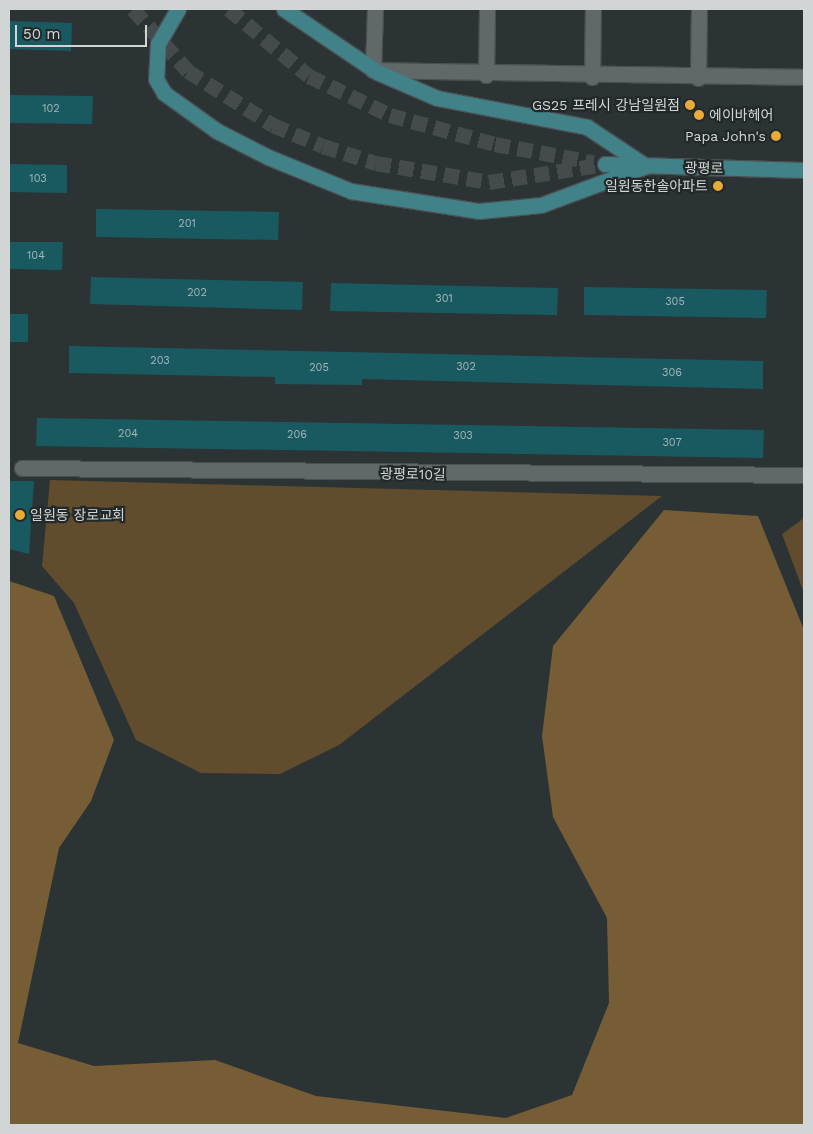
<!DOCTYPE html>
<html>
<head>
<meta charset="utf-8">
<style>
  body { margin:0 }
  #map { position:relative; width:813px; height:1134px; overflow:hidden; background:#2c3334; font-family:"Work Sans","Noto Sans KR",sans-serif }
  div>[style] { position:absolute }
  .green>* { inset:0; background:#614c2d }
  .forest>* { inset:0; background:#765d36 }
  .building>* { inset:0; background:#195a61 }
  .primary-tunnel>* { height:15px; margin-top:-7.5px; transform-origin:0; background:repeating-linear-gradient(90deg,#454b4c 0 15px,transparent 0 23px) }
  .roads { filter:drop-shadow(1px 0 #4a4f50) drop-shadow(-1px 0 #4a4f50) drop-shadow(0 1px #4a4f50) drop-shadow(0 -1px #4a4f50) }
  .minor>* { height:15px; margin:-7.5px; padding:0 7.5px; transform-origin:7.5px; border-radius:7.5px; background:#616869 }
  .primary>* { height:15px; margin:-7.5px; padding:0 7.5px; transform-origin:7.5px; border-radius:7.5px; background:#418289 }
  .dots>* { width:14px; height:14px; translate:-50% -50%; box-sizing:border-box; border:2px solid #23292a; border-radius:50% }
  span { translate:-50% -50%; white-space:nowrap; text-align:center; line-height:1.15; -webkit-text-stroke:4.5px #23292a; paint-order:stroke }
  .number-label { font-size:11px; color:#a3b6b8 }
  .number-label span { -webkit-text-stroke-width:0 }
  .poi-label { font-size:14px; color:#d1d5d5 }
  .right { translate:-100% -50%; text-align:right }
  .left { translate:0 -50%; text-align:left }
  .street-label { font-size:14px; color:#d1d5d5 }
  .frame { position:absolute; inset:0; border:10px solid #d1d5d5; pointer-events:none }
  .scale { position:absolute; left:15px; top:25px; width:132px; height:22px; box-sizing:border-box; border:2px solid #d1d5d5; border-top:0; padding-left:6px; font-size:15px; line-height:18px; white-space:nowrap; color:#d1d5d5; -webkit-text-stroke:4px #23292a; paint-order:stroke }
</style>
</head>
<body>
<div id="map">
  <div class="green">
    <div style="clip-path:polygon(50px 480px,662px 496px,339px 745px,280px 774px,201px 773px,136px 740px,74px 603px,42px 566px)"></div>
    <div style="clip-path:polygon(804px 518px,804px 593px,782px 534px)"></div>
  </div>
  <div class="forest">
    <div style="clip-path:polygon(664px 510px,758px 516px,804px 630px,804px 1125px,9px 1125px,9px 581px,54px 596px,114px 740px,91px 801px,59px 848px,18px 1043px,94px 1066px,215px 1060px,316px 1096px,506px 1118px,572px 1095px,609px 1003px,607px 918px,553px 817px,542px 736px,553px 646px)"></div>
  </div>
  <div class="building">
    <div style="clip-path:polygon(9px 21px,72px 23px,71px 51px,9px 49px)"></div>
    <div style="clip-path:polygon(9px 95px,93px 96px,92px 124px,9px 123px)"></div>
    <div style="clip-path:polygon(9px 164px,67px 165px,67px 193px,9px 192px)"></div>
    <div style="clip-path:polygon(96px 209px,279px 212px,278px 240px,96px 237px)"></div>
    <div style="clip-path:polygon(9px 242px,63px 242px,62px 270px,9px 269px)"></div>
    <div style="clip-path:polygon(91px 277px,303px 282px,302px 310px,90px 304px)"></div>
    <div style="clip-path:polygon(331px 283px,558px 288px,557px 315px,330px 311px)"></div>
    <div style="clip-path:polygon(584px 287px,767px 290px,766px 318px,584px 315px)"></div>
    <div style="clip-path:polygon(9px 314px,28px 314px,28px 342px,9px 342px)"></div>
    <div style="clip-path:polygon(69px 346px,763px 361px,763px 389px,362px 379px,362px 385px,275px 384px,275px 377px,69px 373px)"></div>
    <div style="clip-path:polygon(37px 418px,764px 430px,763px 458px,36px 446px)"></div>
    <div style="clip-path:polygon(9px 481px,34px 481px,29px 554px,9px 549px)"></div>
  </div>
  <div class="primary-tunnel">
    <div style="left:133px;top:9px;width:83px;rotate:48.4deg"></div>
    <div style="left:188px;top:71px;width:101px;rotate:32.4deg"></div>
    <div style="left:273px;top:125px;width:54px;rotate:22.8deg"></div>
    <div style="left:323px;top:146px;width:56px;rotate:17.8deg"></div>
    <div style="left:376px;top:163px;width:115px;rotate:9.5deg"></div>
    <div style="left:489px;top:182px;width:117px;rotate:-8.8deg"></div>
    <div style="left:229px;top:9px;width:104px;rotate:39.9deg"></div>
    <div style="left:309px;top:76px;width:90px;rotate:25.7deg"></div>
    <div style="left:390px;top:115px;width:109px;rotate:15.4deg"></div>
    <div style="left:495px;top:144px;width:100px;rotate:10.4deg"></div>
  </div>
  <div class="roads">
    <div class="minor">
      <div style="left:375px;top:9px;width:61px;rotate:91.9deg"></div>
      <div style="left:373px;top:70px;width:431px;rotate:0.9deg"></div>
      <div style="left:486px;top:75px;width:66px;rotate:-89.1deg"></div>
      <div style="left:592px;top:77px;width:68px;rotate:-89.2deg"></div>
      <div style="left:698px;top:78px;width:69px;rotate:-89.2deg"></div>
      <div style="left:22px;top:468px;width:782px;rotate:0.51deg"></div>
    </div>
    <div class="primary">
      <div style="left:178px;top:9px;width:39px;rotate:120deg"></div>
      <div style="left:158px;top:43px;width:36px;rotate:93deg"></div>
      <div style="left:156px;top:79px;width:16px;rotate:60deg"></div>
      <div style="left:164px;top:93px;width:65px;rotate:35.6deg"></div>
      <div style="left:217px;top:131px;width:57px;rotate:27deg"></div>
      <div style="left:268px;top:157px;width:90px;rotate:22.3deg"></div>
      <div style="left:351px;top:191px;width:130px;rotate:8.9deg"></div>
      <div style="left:479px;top:211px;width:62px;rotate:-5.5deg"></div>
      <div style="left:541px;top:205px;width:112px;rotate:-20.4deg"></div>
      <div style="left:284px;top:9px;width:112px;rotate:34.1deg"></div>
      <div style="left:377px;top:72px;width:65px;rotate:23.4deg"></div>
      <div style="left:437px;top:98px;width:153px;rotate:10.9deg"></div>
      <div style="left:587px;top:127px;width:71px;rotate:33.5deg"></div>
      <div style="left:605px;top:164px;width:199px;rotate:1.7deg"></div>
    </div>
  </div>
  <div class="dots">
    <div style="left:690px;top:105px;background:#eaaa39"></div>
    <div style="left:699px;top:115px;background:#eaaa39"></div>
    <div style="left:776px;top:136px;background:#eaaa39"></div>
    <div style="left:718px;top:186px;background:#eaaa39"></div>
    <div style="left:20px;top:515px;background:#eaaa39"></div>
  </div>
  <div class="number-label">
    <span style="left:51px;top:109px">102</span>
    <span style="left:38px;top:179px">103</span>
    <span style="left:187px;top:224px">201</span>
    <span style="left:36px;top:256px">104</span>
    <span style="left:197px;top:293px">202</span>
    <span style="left:444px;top:299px">301</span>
    <span style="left:675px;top:302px">305</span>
    <span style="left:160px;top:361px">203</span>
    <span style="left:466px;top:367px">302</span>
    <span style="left:319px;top:368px">205</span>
    <span style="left:672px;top:373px">306</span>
    <span style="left:128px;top:434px">204</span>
    <span style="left:297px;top:435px">206</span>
    <span style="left:463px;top:436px">303</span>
    <span style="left:672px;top:443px">307</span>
  </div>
  <div class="poi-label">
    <span class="right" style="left:680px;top:105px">GS25 프레시 강남일원점</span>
    <span class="left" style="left:709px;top:115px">에이바헤어</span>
    <span class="right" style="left:766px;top:136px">Papa John's</span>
    <span class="right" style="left:708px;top:186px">일원동한솔아파트</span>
    <span class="left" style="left:30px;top:515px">일원동 장로교회</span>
  </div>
  <div class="street-label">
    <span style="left:704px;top:168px;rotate:1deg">광평로</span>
    <span style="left:413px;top:474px;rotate:1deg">광평로10길</span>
  </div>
  <div class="frame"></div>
  <div class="scale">50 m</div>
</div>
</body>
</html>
